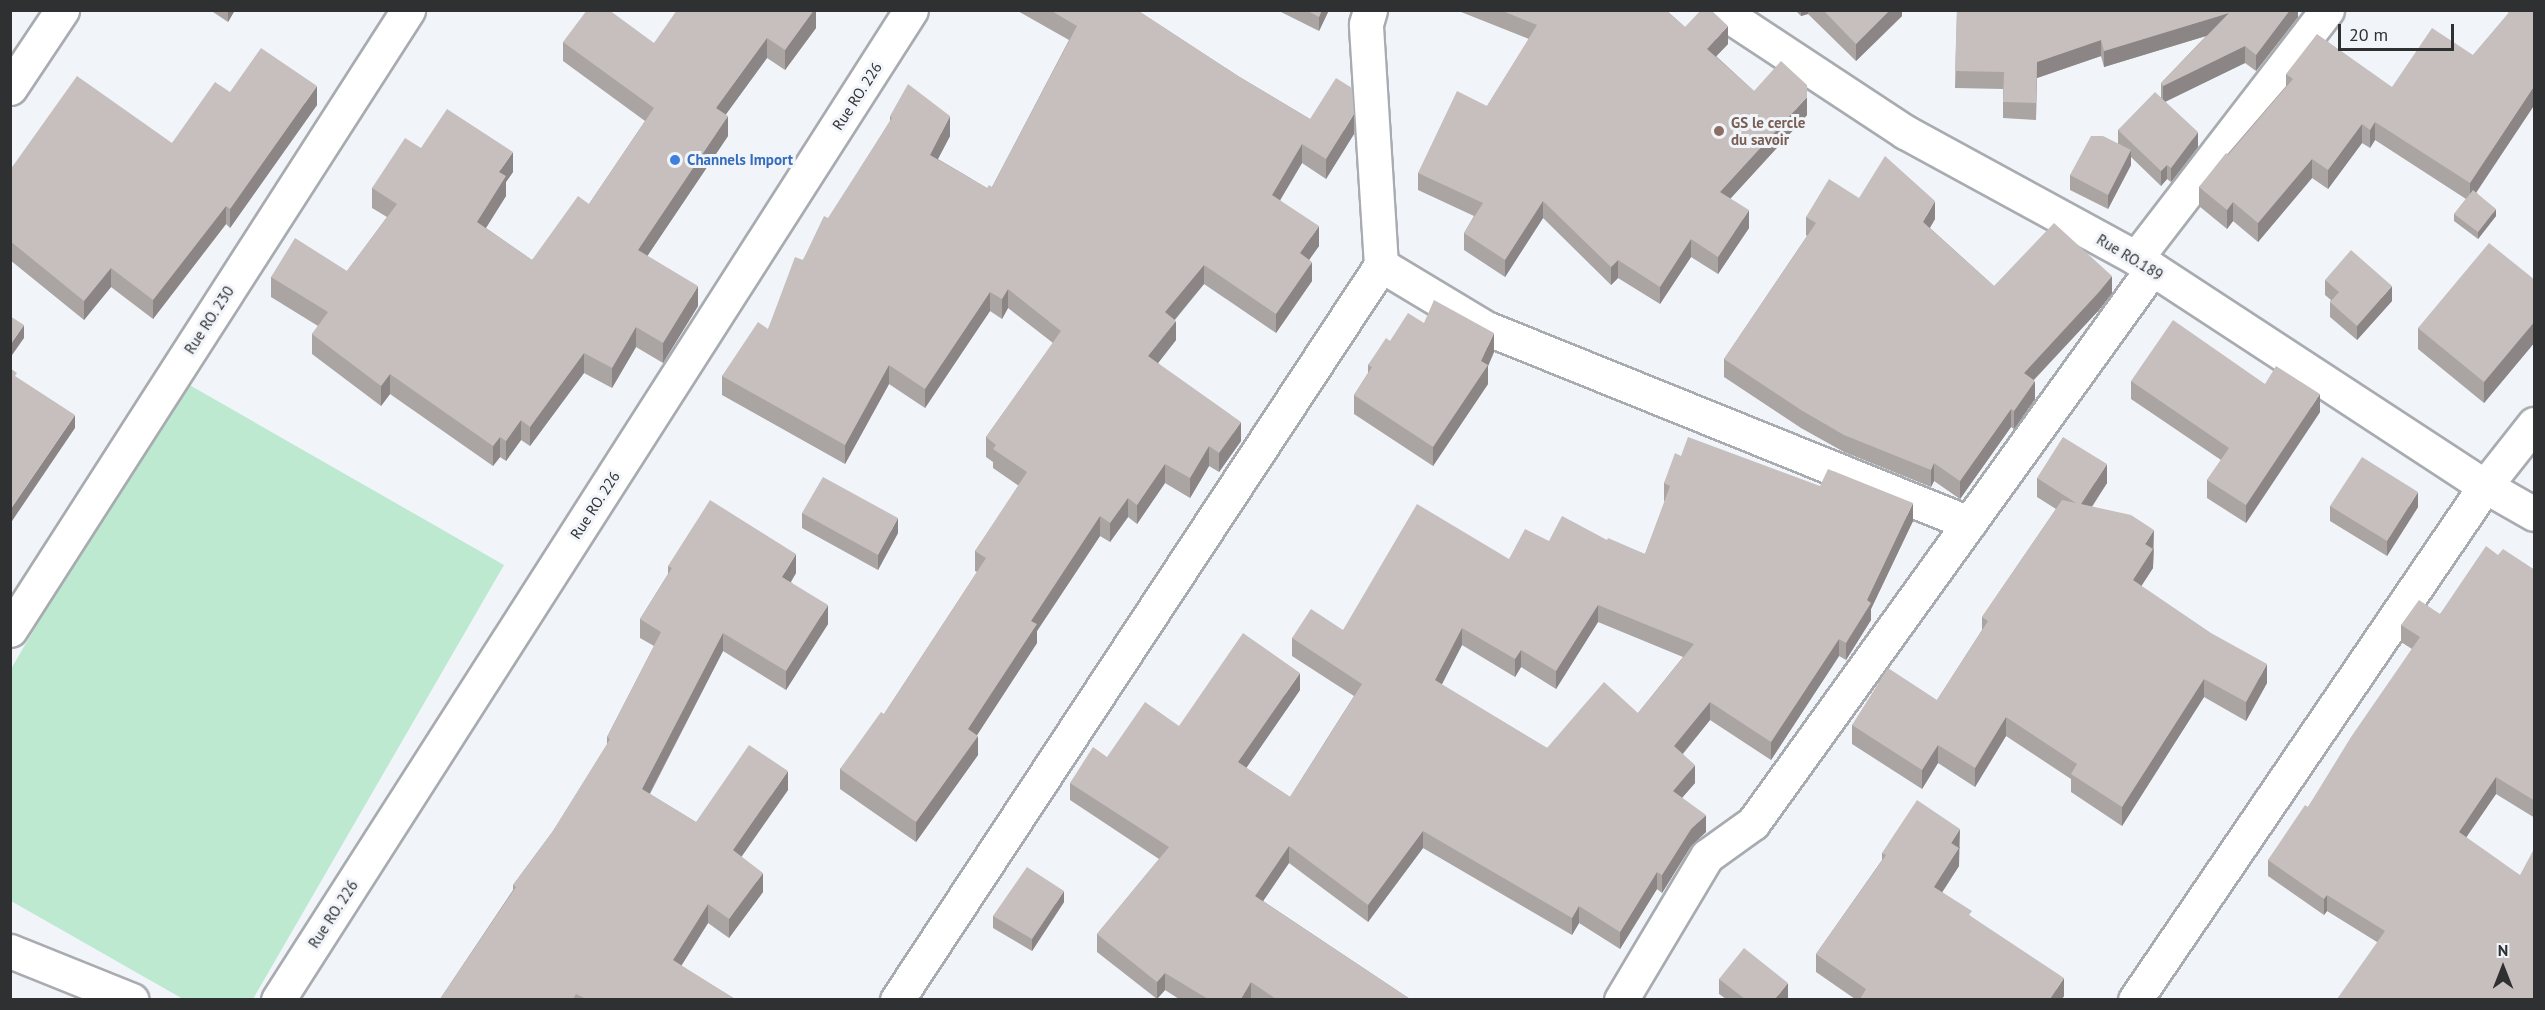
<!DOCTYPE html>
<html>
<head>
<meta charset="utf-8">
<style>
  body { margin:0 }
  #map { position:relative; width:2545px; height:1010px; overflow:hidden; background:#f1f5fa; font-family:"PT Sans",sans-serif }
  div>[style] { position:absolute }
  .green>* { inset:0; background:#bee9d1 }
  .roads { filter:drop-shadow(2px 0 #a8acb0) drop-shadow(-2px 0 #a8acb0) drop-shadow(0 2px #a8acb0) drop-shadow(0 -2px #a8acb0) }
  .minor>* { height:33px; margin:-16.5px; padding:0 16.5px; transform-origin:16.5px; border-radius:16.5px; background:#fff }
  .wall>* { inset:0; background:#aaa4a3 }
  .shaded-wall>* { inset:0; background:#8b8685 }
  .building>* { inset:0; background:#c6bfbe }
  .dots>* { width:16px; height:16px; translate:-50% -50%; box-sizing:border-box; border:3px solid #f1f5fa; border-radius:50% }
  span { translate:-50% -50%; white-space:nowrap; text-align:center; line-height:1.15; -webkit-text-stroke:6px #f1f5fa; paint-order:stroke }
  .street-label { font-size:15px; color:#2f3032 }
  .education-label { font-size:15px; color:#785e54; font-weight:700 }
  .left { translate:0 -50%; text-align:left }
  .shop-label { font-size:15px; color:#366cbe; font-weight:700 }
  .frame { position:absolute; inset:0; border:12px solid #2f3032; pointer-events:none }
  .north { position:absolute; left:2473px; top:938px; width:60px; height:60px; -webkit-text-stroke:4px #f1f5fa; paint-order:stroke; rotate:0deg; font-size:16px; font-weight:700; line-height:24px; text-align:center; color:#2f3032 }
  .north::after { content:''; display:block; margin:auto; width:21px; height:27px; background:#2f3032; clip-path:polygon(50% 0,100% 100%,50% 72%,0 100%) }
  .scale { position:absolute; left:2338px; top:24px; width:116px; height:27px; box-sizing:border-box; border:3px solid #2f3032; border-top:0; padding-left:8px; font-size:18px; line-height:21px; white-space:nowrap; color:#2f3032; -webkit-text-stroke:4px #f1f5fa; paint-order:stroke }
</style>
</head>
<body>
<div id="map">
  <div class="green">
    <div style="clip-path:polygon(179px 379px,504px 565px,253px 999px,183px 999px,11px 901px,11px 669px)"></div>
  </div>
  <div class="roads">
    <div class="minor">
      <div style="left:1720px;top:10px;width:222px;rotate:33.4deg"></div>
      <div style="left:1905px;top:132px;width:263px;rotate:28.6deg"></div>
      <div style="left:2136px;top:258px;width:417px;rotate:33.2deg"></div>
      <div style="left:2485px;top:486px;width:56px;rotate:29.7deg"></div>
      <div style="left:10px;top:88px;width:94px;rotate:-56.3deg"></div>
      <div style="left:2136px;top:258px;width:313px;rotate:-52.4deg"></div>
      <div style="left:1381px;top:265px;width:122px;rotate:31deg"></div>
      <div style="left:1486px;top:328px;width:521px;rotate:21.99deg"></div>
      <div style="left:10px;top:630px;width:737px;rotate:-57.3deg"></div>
      <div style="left:10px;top:951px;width:131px;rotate:21.9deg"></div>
      <div style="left:278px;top:1000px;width:1175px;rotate:-57.41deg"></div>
      <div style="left:897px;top:1000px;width:880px;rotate:-56.63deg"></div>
      <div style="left:1381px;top:265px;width:241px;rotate:-93.6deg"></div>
      <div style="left:1366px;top:24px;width:15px;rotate:-74deg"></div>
      <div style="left:1621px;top:1000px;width:168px;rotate:-59.2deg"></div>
      <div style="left:1707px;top:856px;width:57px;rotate:-35.7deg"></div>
      <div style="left:1753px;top:823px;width:683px;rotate:-54.24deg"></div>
      <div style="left:2135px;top:1000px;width:622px;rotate:-55.75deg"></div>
      <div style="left:2485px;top:486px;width:79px;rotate:-51.7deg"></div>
    </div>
  </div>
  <div class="wall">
    <div style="clip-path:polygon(210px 10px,235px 10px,228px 22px)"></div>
    <div style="clip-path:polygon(816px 10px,816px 28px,785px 70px,767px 58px,726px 114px,728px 136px,647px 256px,698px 306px,663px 363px,636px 347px,612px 388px,584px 373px,530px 446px,521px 440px,506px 461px,500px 457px,493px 466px,390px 394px,381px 406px,312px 354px,312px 334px,318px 326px,271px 297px,271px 277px,347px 271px,387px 217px,372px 208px,372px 188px,421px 148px,513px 172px,506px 182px,506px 196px,486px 228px,532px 260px,589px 204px,645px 121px,563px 61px,563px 42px,654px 43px)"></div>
    <div style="clip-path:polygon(1016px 10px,1137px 10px,1238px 76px,1310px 119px,1354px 134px,1326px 179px,1302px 163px,1280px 200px,1319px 246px,1309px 259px,1312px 281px,1276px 333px,1204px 284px,1175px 320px,1176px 340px,1158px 363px,1241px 441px,1219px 472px,1209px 466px,1190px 498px,1165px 483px,1137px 524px,1128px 517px,1110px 542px,1100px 536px,1037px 631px,1037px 643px,977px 735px,978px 755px,916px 842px,840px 789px,840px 769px,884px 714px,977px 572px,975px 571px,975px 551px,1019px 486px,993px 468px,993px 462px,986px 457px,986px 437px,1053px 343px,1008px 308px,1002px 319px,990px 311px,925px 408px,889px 384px,845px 464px,722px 395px,722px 376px,768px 329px,803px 260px,890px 121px,890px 116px,950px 136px,938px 159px,987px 188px,992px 187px,1069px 40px)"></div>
    <div style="clip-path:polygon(1277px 10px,1329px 10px,1319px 31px)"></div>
    <div style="clip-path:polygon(1456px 10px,1666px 10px,1685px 27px,1728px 44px,1716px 56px,1754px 91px,1807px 115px,1730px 199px,1749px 228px,1718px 274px,1691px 257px,1660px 304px,1618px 278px,1611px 285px,1543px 218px,1505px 277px,1464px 250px,1464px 233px,1474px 216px,1418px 190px,1418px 173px,1487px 106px,1529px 39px)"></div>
    <div style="clip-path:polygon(1795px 10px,1902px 10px,1902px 16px,1856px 61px,1808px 14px,1801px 16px)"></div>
    <div style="clip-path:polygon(1957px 10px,2298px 10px,2298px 17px,2256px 71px,2245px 63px,2165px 101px,2198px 147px,2171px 182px,2167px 179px,2161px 186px,2131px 157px,2131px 165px,2108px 209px,2070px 190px,2070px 175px,2118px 144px,2118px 130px,2161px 97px,2161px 83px,2206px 36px,2104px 67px,2101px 56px,2037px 78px,2036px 120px,2003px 118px,2003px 89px,1955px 88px)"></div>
    <div style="clip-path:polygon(2506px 10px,2535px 10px,2535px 104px,2476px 192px,2496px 216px,2478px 239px,2454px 221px,2454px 214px,2466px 199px,2375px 140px,2370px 148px,2362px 143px,2328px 189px,2312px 178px,2258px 242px,2233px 221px,2227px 229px,2199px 206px,2199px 187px,2286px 86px,2286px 74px,2392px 87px,2473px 55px,2509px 13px)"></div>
    <div style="clip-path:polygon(230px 92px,317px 105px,230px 228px,226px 224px,153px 319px,111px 287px,84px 320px,10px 260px,10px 170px,172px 143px)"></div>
    <div style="clip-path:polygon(1859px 198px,1935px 219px,1930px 228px,1994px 286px,2112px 293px,2099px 310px,2034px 380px,2035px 399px,2014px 429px,2011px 427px,1960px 499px,1934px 481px,1931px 487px,1844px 452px,1801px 428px,1724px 377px,1724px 359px,1807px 236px,1806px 235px,1806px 217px)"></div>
    <div style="clip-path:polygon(2325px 280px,2392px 301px,2357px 340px,2330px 317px,2330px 302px,2331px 300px,2325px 295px)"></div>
    <div style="clip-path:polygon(2535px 280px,2535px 342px,2484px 403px,2418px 349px,2418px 328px)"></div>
    <div style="clip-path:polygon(1424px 323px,1494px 352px,1488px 366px,1488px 384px,1433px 466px,1354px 414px,1354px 395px,1368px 373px,1368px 365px,1390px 341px)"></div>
    <div style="clip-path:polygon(2131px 381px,2265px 384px,2320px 412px,2246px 523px,2207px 498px,2207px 480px,2221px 460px,2131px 399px)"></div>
    <div style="clip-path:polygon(evenodd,1681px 456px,1913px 521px,1871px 609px,1871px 620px,1846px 660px,1839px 656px,1771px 760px,1710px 720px,1683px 754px,1695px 783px,1682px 798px,1706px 832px,1691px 846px,1662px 893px,1657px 889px,1620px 949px,1579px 923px,1572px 935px,1423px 848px,1368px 922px,1289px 863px,1263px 901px,1410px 999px,1179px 999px,1165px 990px,1157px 999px,1097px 952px,1097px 934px,1159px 859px,1070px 800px,1070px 783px,1107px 757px,1179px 726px,1300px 690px,1246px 768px,1290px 797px,1354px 696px,1292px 656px,1292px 638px,1343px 630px,1509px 559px,1549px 541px,1607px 540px,1645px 554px,1665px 501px,1664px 501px,1664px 483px,1681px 456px,1598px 622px,1683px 657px,1638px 713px,1547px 748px,1441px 685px,1462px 645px,1515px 677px,1521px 667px,1556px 689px,1598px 622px)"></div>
    <div style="clip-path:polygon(2037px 478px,2107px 483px,2092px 507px,2154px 549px,2153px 568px,2141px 586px,2267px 683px,2246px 721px,2204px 697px,2122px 826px,2071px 792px,2071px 779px,2006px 736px,1975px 787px,1938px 763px,1922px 789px,1852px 744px,1852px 725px,1937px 700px,1982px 630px,1982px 617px,2056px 509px,2037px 497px)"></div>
    <div style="clip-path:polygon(2330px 506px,2418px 507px,2387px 556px,2330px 521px)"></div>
    <div style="clip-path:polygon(802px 513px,898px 533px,878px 570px,802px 528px)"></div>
    <div style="clip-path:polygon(2498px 555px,2535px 570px,2535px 818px,2496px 794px,2466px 837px,2535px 999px,2377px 942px,2327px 911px,2324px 915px,2268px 876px,2268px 860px,2308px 807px,2412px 649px,2401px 642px,2401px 625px,2440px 614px)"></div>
    <div style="clip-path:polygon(668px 566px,796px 573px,791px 582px,828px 624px,786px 690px,723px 651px,650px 794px,696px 822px,788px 790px,741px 856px,763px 892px,729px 938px,708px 923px,681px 966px,735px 999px,440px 999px,513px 890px,513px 885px,553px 831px,607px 745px,607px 737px,654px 646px,640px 638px,640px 619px,668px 574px)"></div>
    <div style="clip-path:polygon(1960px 847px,1959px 849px,1959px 866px,1942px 892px,2064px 996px,2062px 999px,1855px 999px,1816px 972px,1816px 954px,1882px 860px,1882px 853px)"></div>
    <div style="clip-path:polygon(1064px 902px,1032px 951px,993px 928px,993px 916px)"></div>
    <div style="clip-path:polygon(1719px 979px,1788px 998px,1787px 999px,1726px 999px,1719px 994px)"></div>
  </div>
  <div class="shaded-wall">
    <div style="clip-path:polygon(228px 10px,235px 10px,228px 22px)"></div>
    <div style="clip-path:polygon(814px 10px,816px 10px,816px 28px,785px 70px,785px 50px)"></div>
    <div style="clip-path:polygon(1322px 10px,1329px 10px,1319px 31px,1319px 17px)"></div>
    <div style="clip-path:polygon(1801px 10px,1808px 10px,1808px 14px,1801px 16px)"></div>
    <div style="clip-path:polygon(1890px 10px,1902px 10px,1902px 16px,1856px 61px,1856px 44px)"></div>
    <div style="clip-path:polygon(2290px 10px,2298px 10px,2298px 17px,2256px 71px,2256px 55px)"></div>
    <div style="clip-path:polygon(2229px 13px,2229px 29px,2104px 67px,2104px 51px)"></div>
    <div style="clip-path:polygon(1728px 26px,1728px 44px,1707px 66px,1707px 49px)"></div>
    <div style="clip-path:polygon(767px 38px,767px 58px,716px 128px,716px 108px)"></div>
    <div style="clip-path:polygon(2101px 40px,2101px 56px,2037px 78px,2036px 120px,2037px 62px)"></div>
    <div style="clip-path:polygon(2245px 46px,2245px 63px,2163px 103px,2163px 86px)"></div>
    <div style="clip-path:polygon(2535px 85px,2535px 104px,2470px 202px,2470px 183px)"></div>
    <div style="clip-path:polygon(317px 86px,317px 105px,230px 228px,230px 209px)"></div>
    <div style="clip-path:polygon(1807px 97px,1807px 115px,1720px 210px,1720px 192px)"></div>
    <div style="clip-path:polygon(1354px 114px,1354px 134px,1326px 179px,1326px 159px)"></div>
    <div style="clip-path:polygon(728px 116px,728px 136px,638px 270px,638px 250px)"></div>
    <div style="clip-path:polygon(950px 116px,950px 136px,930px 174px,930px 155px)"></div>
    <div style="clip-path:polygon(2375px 122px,2375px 140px,2370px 148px,2370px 130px)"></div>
    <div style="clip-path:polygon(2362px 124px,2362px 143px,2328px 189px,2328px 170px)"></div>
    <div style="clip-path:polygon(2198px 132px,2198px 147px,2171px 182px,2171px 168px)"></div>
    <div style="clip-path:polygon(1302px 144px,1302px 163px,1272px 214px,1272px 195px)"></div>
    <div style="clip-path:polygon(2131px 150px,2131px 165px,2108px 209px,2108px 195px)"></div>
    <div style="clip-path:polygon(513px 152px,513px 172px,506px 182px,506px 196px,477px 242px,477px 222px,499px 172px)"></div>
    <div style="clip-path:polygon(2312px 159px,2312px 178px,2258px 242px,2258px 223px)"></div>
    <div style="clip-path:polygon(2167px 165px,2167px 179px,2161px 186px,2161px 171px)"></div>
    <div style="clip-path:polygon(1543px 201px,1543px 218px,1505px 277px,1505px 260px)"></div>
    <div style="clip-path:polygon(1935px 201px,1935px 219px,1923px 239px,1923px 222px)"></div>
    <div style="clip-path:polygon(2233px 202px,2233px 221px,2227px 229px,2227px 210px)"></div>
    <div style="clip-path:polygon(226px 206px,226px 224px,153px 319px,153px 300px)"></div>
    <div style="clip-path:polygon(2496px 209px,2496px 216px,2478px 239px,2478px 232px)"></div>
    <div style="clip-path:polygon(1749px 210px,1749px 228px,1718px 274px,1718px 257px)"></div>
    <div style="clip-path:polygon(1319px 226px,1319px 246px,1300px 273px,1300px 253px)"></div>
    <div style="clip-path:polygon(1691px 239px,1691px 257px,1660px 304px,1660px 287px)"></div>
    <div style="clip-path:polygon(1618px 260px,1618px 278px,1611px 285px,1611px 267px)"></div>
    <div style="clip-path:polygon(1312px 262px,1312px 281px,1276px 333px,1276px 314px)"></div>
    <div style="clip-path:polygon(1204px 265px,1204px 284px,1165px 331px,1165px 312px)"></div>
    <div style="clip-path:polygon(111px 268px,111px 287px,84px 320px,84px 301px)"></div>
    <div style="clip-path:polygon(2112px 276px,2112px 293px,2099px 310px,2024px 390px,2024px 373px)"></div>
    <div style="clip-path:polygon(698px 286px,698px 306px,663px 363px,663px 343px)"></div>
    <div style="clip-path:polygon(2392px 286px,2392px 301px,2357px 340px,2357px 326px)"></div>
    <div style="clip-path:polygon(1008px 289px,1008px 308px,1002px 319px,1002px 299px)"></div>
    <div style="clip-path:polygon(990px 292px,990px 311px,925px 408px,925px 389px)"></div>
    <div style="clip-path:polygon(1176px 321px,1176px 340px,1148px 376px,1148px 356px)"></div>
    <div style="clip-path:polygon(2535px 321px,2535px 342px,2484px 403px,2484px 382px)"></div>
    <div style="clip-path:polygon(24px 325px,24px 338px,10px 358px,10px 345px)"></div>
    <div style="clip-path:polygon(636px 327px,636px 347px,612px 388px,612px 368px)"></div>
    <div style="clip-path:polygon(1494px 333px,1494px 352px,1488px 366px,1488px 384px,1433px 466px,1433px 447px,1481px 361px)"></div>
    <div style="clip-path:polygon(584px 353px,584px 373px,530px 446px,530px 427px)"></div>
    <div style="clip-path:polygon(889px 365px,889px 384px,845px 464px,845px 445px)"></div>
    <div style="clip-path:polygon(390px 374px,390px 394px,381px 406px,381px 386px)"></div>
    <div style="clip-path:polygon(2035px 381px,2035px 399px,2014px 429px,2014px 411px)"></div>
    <div style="clip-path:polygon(2320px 394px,2320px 412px,2246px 523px,2246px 505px)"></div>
    <div style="clip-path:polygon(2011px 409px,2011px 427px,1960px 499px,1960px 481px)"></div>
    <div style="clip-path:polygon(75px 415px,75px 428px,10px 524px,10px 510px)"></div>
    <div style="clip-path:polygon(521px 420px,521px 440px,506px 461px,506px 441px)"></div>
    <div style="clip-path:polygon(1241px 422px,1241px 441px,1219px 472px,1219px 453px)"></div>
    <div style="clip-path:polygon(500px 437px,500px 457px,493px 466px,493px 446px)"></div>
    <div style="clip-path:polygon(1209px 446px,1209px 466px,1190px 498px,1190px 478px)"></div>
    <div style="clip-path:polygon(1934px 463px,1934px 481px,1931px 487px,1931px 470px)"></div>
    <div style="clip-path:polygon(1165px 464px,1165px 483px,1137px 524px,1137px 505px)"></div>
    <div style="clip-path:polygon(2107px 464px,2107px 483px,2081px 523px,2081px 504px)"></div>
    <div style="clip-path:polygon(2418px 492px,2418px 507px,2387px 556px,2387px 541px)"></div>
    <div style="clip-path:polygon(1128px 498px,1128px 517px,1110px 542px,1110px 523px)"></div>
    <div style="clip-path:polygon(1913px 503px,1913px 521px,1871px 609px,1871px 620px,1846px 660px,1846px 643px,1867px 600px)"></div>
    <div style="clip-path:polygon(1100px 516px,1100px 536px,1037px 631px,1037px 643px,968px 749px,968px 729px,1031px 621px)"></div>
    <div style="clip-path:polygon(898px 518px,898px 533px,878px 570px,878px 555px)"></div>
    <div style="clip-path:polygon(2154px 530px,2153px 568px,2133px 599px,2133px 580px,2145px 544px)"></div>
    <div style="clip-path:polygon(796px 554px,796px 573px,782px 596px,782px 577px)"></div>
    <div style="clip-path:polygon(828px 605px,828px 624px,786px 690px,786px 671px)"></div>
    <div style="clip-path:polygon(1598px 605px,1598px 622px,1556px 689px,1556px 671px)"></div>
    <div style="clip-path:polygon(1462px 628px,1462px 645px,1435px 698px,1435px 680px)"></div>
    <div style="clip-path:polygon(723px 633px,723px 651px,642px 808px,642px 789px)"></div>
    <div style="clip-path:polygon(1839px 639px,1839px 656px,1771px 760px,1771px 742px)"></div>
    <div style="clip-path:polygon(1521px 650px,1521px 667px,1515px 677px,1515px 659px)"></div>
    <div style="clip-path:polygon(2267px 664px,2267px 683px,2246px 721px,2246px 702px)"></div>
    <div style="clip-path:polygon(1300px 673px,1300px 690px,1238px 780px,1238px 762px)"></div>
    <div style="clip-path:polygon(2204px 679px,2204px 697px,2122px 826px,2122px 807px)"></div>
    <div style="clip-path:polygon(1710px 702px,1710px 720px,1674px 764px,1674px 746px)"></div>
    <div style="clip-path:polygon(2006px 717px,2006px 736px,1975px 787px,1975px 768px)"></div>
    <div style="clip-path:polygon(978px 736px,978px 755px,916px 842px,916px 822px)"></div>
    <div style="clip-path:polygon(1938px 745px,1938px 763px,1922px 789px,1922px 770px)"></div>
    <div style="clip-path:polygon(1695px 765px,1695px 783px,1673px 808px,1673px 791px)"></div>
    <div style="clip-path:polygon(788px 771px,788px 790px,733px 869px,733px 850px)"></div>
    <div style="clip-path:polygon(2496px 777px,2496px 794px,2459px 848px,2459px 832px)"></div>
    <div style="clip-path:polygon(1706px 815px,1706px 832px,1691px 846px,1662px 893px,1662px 875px,1691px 829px)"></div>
    <div style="clip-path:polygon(1960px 829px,1959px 866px,1934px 905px,1934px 887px,1951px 843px)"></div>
    <div style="clip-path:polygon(1423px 831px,1423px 848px,1368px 922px,1368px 905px)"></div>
    <div style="clip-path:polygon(1289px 846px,1289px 863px,1255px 913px,1255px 896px)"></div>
    <div style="clip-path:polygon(1657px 872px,1657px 889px,1620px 949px,1620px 932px)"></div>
    <div style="clip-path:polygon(763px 873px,763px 892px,729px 938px,729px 919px)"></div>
    <div style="clip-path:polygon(1064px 891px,1064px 902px,1032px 951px,1032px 939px)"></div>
    <div style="clip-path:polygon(2327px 895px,2327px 911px,2324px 915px,2324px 899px)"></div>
    <div style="clip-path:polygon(708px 904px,708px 923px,673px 979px,673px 960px)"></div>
    <div style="clip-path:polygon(1579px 906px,1579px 923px,1572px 935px,1572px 918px)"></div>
    <div style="clip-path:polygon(1165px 973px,1165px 990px,1157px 999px,1157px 982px)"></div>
    <div style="clip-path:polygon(2064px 978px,2064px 996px,2062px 999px,2050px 999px)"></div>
    <div style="clip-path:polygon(1251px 982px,1251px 999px,1241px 999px)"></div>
    <div style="clip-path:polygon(1788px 983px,1788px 998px,1787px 999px,1775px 999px)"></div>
  </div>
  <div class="building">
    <div style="clip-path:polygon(587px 10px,609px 10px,654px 43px,677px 10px,814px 10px,785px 50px,767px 38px,716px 108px,728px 116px,638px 250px,698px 286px,663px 343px,636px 327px,612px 368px,584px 353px,530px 427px,521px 420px,506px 441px,500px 437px,493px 446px,390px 374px,381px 386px,312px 334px,328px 312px,271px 277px,295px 238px,347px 271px,397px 204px,372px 188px,405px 138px,421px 148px,447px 109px,513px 152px,499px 172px,506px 176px,477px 222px,532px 260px,578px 196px,589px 204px,654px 108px,563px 42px)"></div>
    <div style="clip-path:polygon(1050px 10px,1137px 10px,1238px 76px,1310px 119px,1336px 78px,1352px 88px,1354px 114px,1326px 159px,1302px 144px,1272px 195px,1319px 226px,1300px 253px,1312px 262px,1276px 314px,1204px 265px,1165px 312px,1176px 321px,1148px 356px,1241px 422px,1219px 453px,1209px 446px,1190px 478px,1165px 464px,1137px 505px,1128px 498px,1110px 523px,1100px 516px,1031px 621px,1037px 624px,968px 729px,978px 736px,916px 822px,840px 769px,881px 712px,884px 714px,986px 558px,975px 551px,1027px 472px,993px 449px,996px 445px,986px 437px,1061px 331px,1008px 289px,1002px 299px,990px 292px,925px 389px,889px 365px,845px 445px,722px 376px,758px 322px,768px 329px,795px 257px,803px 260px,824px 216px,828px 218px,892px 118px,890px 116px,908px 84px,950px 116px,930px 155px,987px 188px,989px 185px,992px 187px,1077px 26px)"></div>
    <div style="clip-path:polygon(1306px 10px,1322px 10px,1319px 17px)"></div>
    <div style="clip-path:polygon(1500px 10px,1666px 10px,1685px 27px,1701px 10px,1711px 10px,1728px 26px,1707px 49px,1754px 91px,1781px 61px,1807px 85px,1807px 97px,1720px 192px,1749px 210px,1718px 257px,1691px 239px,1660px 287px,1618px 260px,1611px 267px,1543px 201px,1505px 260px,1464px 233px,1483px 203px,1418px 173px,1457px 91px,1487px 106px,1537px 25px)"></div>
    <div style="clip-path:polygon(1823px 10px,1890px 10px,1856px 44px)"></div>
    <div style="clip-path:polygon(1957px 10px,2290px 10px,2256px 55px,2245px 46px,2163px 86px,2161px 83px,2229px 13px,2104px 51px,2101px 40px,2037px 62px,2036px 103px,2003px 102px,2004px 72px,1955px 71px)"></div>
    <div style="clip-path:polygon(2511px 10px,2535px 10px,2535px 85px,2470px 183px,2375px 122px,2370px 130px,2362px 124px,2328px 170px,2312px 159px,2258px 223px,2233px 202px,2227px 210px,2199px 187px,2226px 153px,2228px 155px,2293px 79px,2286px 74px,2317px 34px,2392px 87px,2432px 28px,2473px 55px)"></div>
    <div style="clip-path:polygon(261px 48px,317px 86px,230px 209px,226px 206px,153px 300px,111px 268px,84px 301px,10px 241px,10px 170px,77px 76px,172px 143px,215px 82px,230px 92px)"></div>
    <div style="clip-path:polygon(2155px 92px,2198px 132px,2171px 168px,2167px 165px,2161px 171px,2118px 130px)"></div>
    <div style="clip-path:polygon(2091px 136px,2103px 136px,2131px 150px,2108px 195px,2070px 175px)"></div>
    <div style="clip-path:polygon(1885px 156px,1935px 201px,1923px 222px,1994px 286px,2054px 223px,2112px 276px,2099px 292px,2024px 373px,2035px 381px,2014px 411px,2011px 409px,1960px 481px,1934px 463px,1931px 470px,1844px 435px,1801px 410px,1724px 359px,1816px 223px,1806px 217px,1829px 179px,1859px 198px)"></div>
    <div style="clip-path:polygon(2473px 190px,2496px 209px,2478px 232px,2454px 214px)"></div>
    <div style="clip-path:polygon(2489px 243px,2535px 280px,2535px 321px,2484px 382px,2418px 328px)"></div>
    <div style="clip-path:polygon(2351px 250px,2392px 286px,2357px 326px,2330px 302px,2339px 292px,2325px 280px)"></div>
    <div style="clip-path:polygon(1434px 300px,1494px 333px,1481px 361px,1488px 365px,1433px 447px,1354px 395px,1372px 367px,1368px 365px,1386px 338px,1390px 341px,1408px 313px,1424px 323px)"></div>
    <div style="clip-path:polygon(10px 316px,24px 325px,10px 345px)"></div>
    <div style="clip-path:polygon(2173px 320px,2265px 384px,2276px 366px,2320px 394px,2246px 505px,2207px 480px,2229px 448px,2131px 381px)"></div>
    <div style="clip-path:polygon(10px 368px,17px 373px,15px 376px,75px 415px,10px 510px)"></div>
    <div style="clip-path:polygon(evenodd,1688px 437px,1820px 486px,1828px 469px,1913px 503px,1867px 600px,1871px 603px,1846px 643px,1839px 639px,1771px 742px,1710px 702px,1674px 746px,1695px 765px,1673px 791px,1706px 815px,1691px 829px,1662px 875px,1657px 872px,1620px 932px,1579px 906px,1572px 918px,1423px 831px,1368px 905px,1289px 846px,1255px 896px,1410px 999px,1276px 999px,1251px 982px,1241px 999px,1208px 999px,1165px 973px,1157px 982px,1097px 934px,1169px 847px,1070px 783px,1093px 747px,1107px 757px,1145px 702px,1179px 726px,1243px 633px,1300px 673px,1238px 762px,1290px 797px,1362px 684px,1292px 638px,1311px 609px,1343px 630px,1417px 504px,1509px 559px,1525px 529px,1549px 541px,1562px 516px,1607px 540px,1608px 538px,1645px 554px,1670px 486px,1664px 483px,1675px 453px,1681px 456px,1688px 437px,1598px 605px,1694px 644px,1638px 713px,1604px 682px,1547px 748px,1435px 680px,1462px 628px,1515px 659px,1521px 650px,1556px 671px,1598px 605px)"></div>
    <div style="clip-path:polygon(2063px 437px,2107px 464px,2081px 504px,2131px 515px,2154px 530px,2145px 544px,2153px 549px,2133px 580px,2211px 633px,2267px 664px,2246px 702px,2204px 679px,2122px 807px,2071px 774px,2077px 764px,2006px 717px,1975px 768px,1938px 745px,1922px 770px,1852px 725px,1888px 668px,1937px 700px,1988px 621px,1982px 617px,2062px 500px,2076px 503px,2037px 478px)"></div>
    <div style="clip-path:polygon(2362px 457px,2418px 492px,2387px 541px,2330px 506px)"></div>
    <div style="clip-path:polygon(823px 477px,898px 518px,878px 555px,802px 513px)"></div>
    <div style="clip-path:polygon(710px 500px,796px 554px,782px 577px,828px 605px,786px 671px,723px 633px,642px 789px,696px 822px,749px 745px,788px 771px,733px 850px,763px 873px,729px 919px,708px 904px,673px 960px,735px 999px,586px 999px,576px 994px,573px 999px,440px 999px,516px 887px,513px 885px,553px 831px,610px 739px,607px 737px,661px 632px,640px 619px,672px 568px,668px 566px)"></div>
    <div style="clip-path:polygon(2486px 546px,2498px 555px,2503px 549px,2535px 570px,2535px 801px,2496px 777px,2459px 832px,2520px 875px,2535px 847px,2535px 999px,2337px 999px,2385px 931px,2327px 895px,2324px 899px,2268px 860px,2305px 805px,2308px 807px,2351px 737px,2420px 637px,2401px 625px,2419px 600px,2440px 614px)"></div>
    <div style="clip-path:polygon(1917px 800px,1960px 829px,1951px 843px,1959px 848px,1934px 887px,1972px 911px,1969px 915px,2064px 978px,2050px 999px,1860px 999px,1866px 989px,1816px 954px,1886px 855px,1882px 853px)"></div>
    <div style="clip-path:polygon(1027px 867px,1064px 891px,1032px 939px,993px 916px)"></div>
    <div style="clip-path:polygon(1744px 948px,1788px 983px,1775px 999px,1745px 999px,1719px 979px)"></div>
  </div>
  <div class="dots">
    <div style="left:1719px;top:131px;background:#8d6e63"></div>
    <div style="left:675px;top:160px;background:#3f7fe0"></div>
  </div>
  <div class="street-label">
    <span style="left:857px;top:96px;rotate:-57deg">Rue RO. 226</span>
    <span style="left:2130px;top:257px;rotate:31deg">Rue RO.189</span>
    <span style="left:209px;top:320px;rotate:-57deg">Rue RO. 230</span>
    <span style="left:595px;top:505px;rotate:-57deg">Rue RO. 226</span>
    <span style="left:333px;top:914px;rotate:-57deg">Rue RO. 226</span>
  </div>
  <div class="education-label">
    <span class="left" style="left:1731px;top:131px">GS le cercle<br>du savoir</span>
  </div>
  <div class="shop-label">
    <span class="left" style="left:687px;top:160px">Channels Import</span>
  </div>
  <div class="frame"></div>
  <div class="north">N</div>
  <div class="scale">20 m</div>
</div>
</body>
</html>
